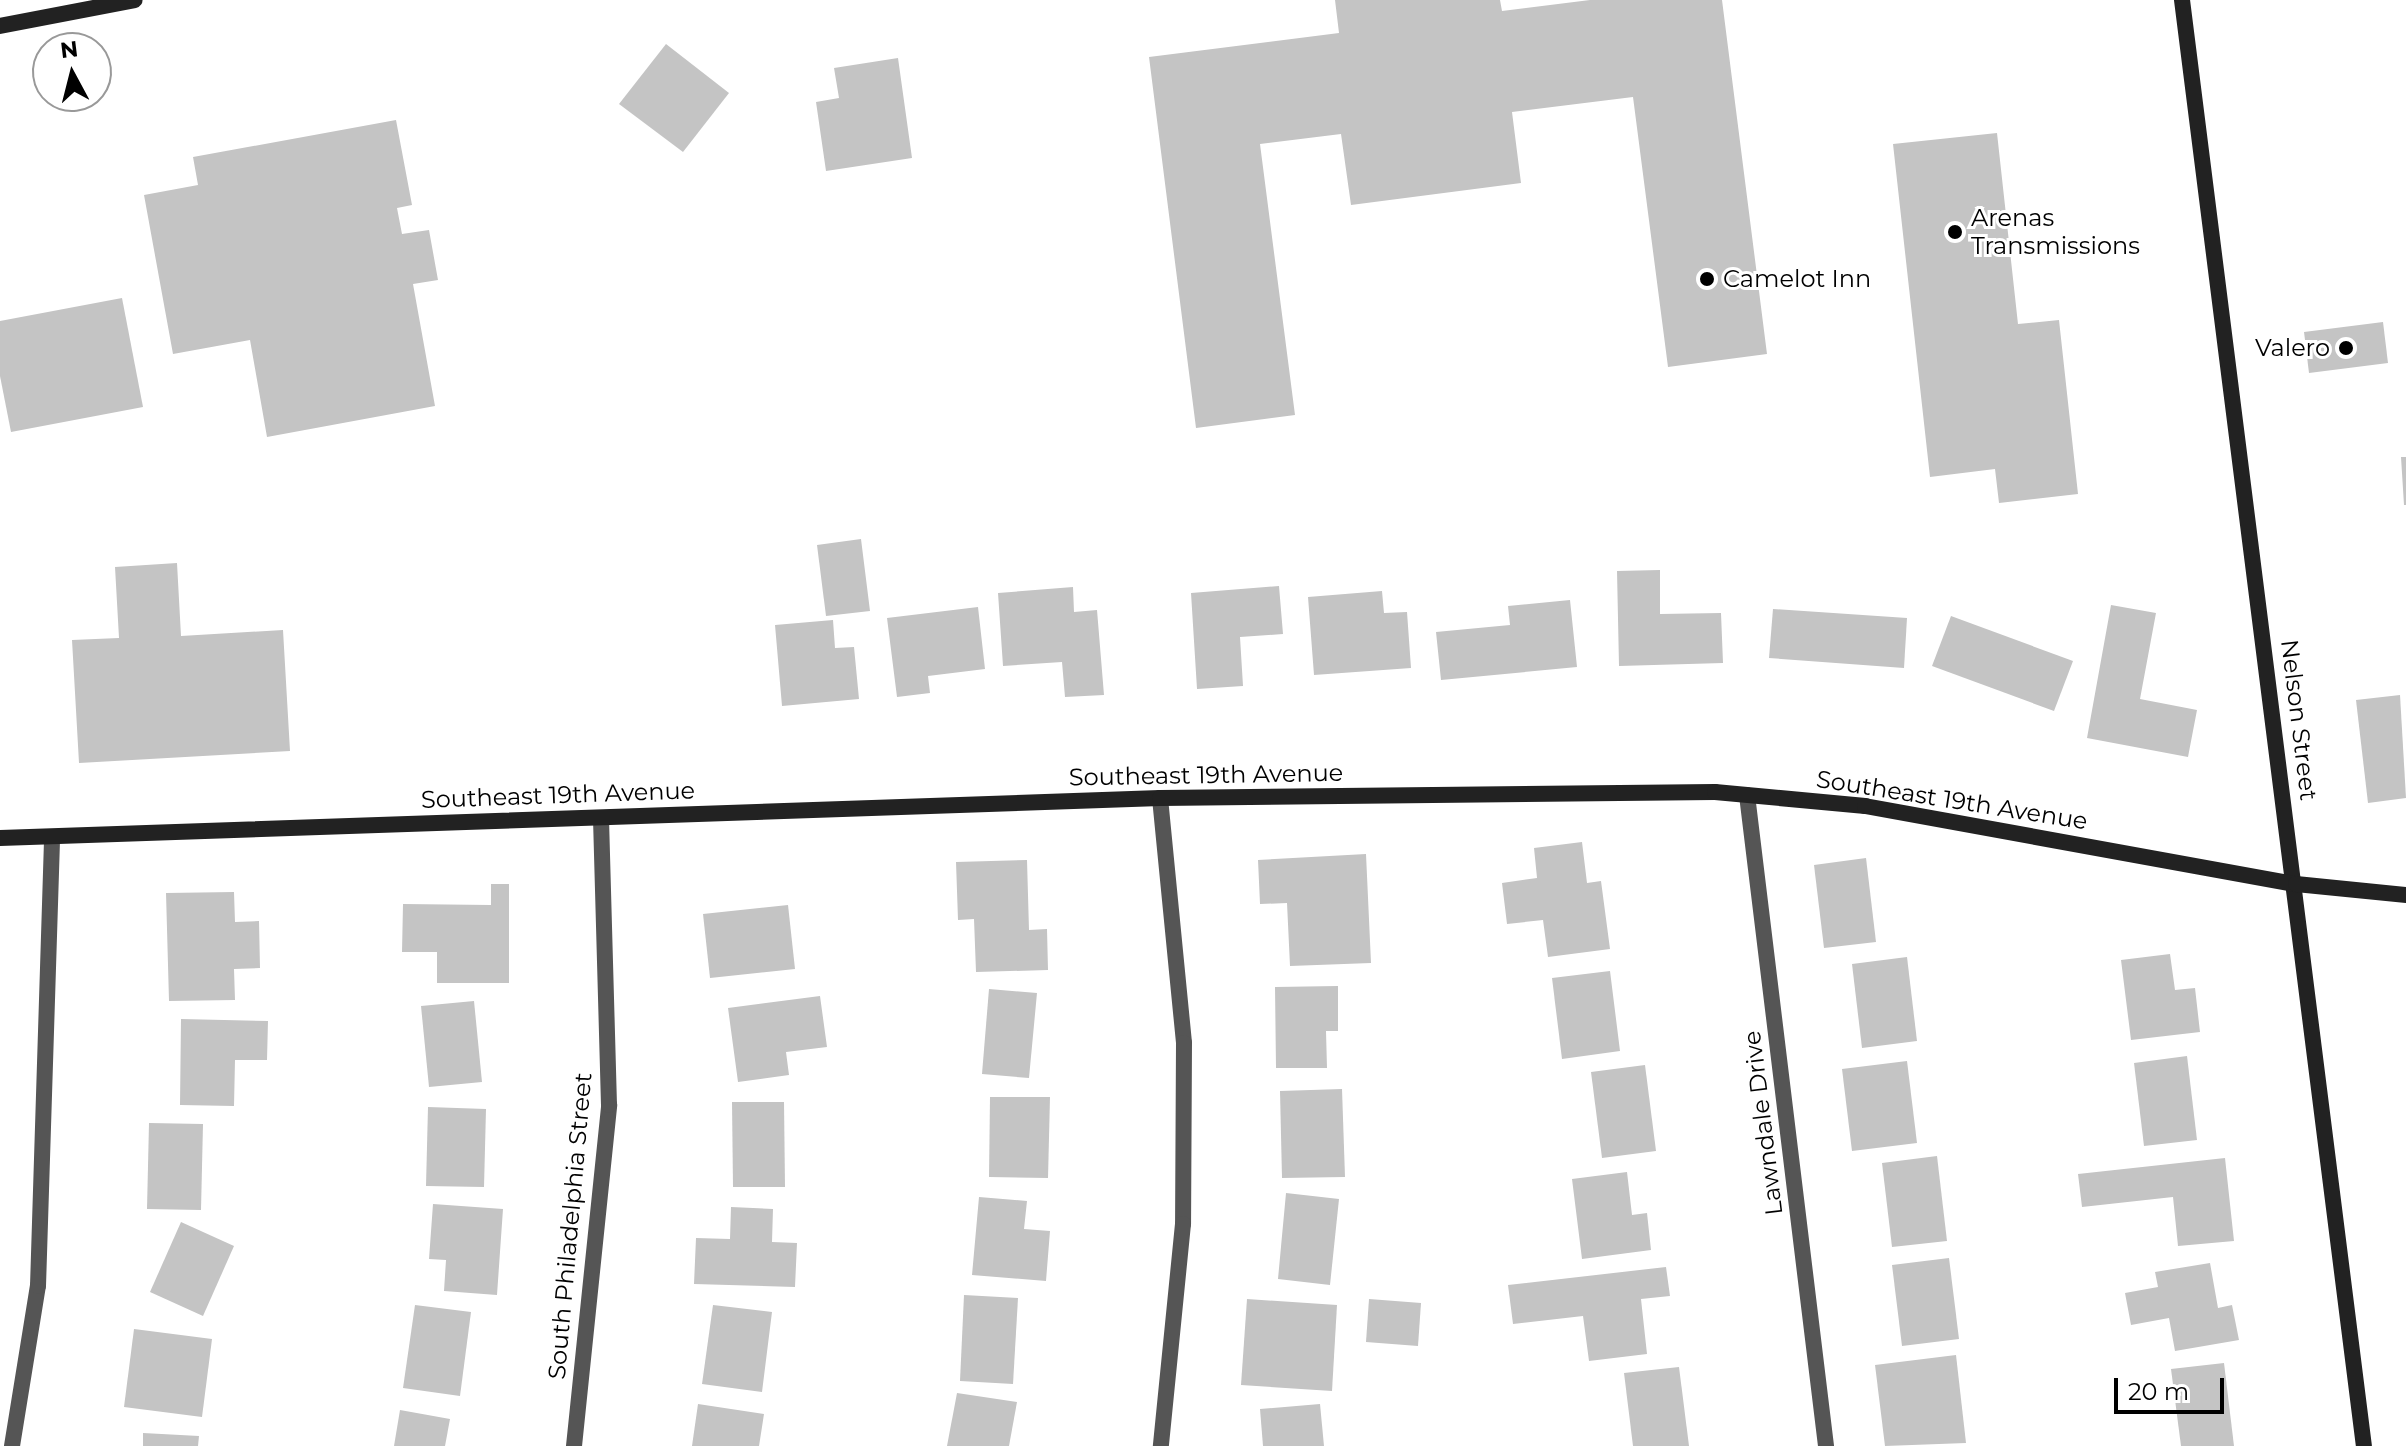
<!DOCTYPE html>
<html>
<head>
<meta charset="utf-8">
<style>
  body { margin:0 }
  #map { position:relative; width:2406px; height:1446px; overflow:hidden; background:#fff; font-family:Montserrat,sans-serif }
  div>[style] { position:absolute }
  .building>* { inset:0; background:#c4c4c4 }
  .street>* { height:16px; margin:-8px; padding:0 8px; transform-origin:8px; border-radius:8px; background:#555 }
  .secondary>* { height:16px; margin:-8px; padding:0 8px; transform-origin:8px; border-radius:8px; background:#222 }
  .dots>* { width:22px; height:22px; translate:-50% -50%; box-sizing:border-box; border:4px solid #fff; border-radius:50% }
  span { translate:-50% -50%; white-space:nowrap; text-align:center; line-height:1.15; -webkit-text-stroke:6px #fff; paint-order:stroke }
  .poi-label { font-size:24px; color:#000 }
  .left { translate:0 -50%; text-align:left }
  .right { translate:-100% -50%; text-align:right }
  .street-label { font-size:24px; color:#000 }
  .north { position:absolute; left:32px; top:32px; width:80px; height:80px; box-sizing:border-box; background:#fff; border:2px solid #999; border-radius:50%; rotate:353deg; font-size:22px; font-weight:700; line-height:32px; text-align:center; color:#000 }
  .north::after { content:''; display:block; margin:auto; width:28px; height:36px; background:#000; clip-path:polygon(50% 0,100% 100%,50% 72%,0 100%) }
  .scale { position:absolute; left:2114px; top:1378px; width:110px; height:36px; box-sizing:border-box; border:4px solid #000; border-top:0; padding-left:10px; font-size:24px; line-height:28px; white-space:nowrap; color:#000; -webkit-text-stroke:6px #fff; paint-order:stroke }
</style>
</head>
<body>
<div id="map">
  <div class="building">
    <div style="clip-path:polygon(1335px 0,1500px 0,1502px 11px,1590px 0,1722px 0,1767px 354px,1668px 367px,1633px 97px,1512px 112px,1521px 183px,1351px 205px,1341px 134px,1260px 144px,1295px 415px,1196px 428px,1149px 57px,1339px 33px)"></div>
    <div style="clip-path:polygon(666px 44px,729px 93px,683px 152px,619px 104px)"></div>
    <div style="clip-path:polygon(898px 58px,912px 158px,826px 171px,816px 102px,839px 98px,834px 68px)"></div>
    <div style="clip-path:polygon(396px 120px,412px 205px,397px 208px,402px 234px,429px 230px,438px 280px,413px 284px,435px 406px,267px 437px,250px 340px,173px 354px,144px 195px,198px 185px,193px 157px)"></div>
    <div style="clip-path:polygon(1997px 133px,2018px 324px,2059px 320px,2078px 494px,1999px 503px,1995px 469px,1930px 477px,1893px 144px)"></div>
    <div style="clip-path:polygon(122px 298px,143px 407px,11px 432px,0 376px,0 321px)"></div>
    <div style="clip-path:polygon(2383px 322px,2388px 363px,2309px 373px,2304px 332px)"></div>
    <div style="clip-path:polygon(2401px 457px,2406px 457px,2406px 505px,2404px 505px)"></div>
    <div style="clip-path:polygon(861px 539px,870px 611px,826px 616px,817px 545px)"></div>
    <div style="clip-path:polygon(177px 563px,181px 636px,283px 630px,290px 751px,79px 763px,72px 640px,119px 638px,115px 567px)"></div>
    <div style="clip-path:polygon(1660px 570px,1660px 614px,1721px 613px,1723px 663px,1619px 666px,1617px 571px)"></div>
    <div style="clip-path:polygon(1279px 586px,1283px 634px,1240px 637px,1243px 686px,1197px 689px,1191px 593px)"></div>
    <div style="clip-path:polygon(1073px 587px,1074px 612px,1097px 610px,1104px 695px,1065px 697px,1062px 662px,1003px 666px,998px 593px)"></div>
    <div style="clip-path:polygon(1382px 591px,1384px 613px,1407px 612px,1411px 668px,1314px 675px,1308px 597px)"></div>
    <div style="clip-path:polygon(1570px 600px,1577px 667px,1441px 680px,1436px 632px,1510px 625px,1508px 606px)"></div>
    <div style="clip-path:polygon(2111px 605px,2156px 613px,2140px 699px,2197px 710px,2188px 757px,2087px 738px)"></div>
    <div style="clip-path:polygon(978px 607px,985px 669px,928px 676px,930px 693px,897px 697px,887px 618px)"></div>
    <div style="clip-path:polygon(1773px 609px,1907px 618px,1904px 668px,1769px 658px)"></div>
    <div style="clip-path:polygon(1951px 616px,2073px 661px,2054px 711px,1932px 666px)"></div>
    <div style="clip-path:polygon(833px 620px,835px 648px,854px 647px,859px 699px,782px 706px,775px 625px)"></div>
    <div style="clip-path:polygon(2400px 695px,2406px 798px,2368px 803px,2356px 700px)"></div>
    <div style="clip-path:polygon(1582px 842px,1587px 883px,1601px 881px,1610px 949px,1548px 957px,1543px 920px,1507px 924px,1502px 883px,1537px 878px,1534px 848px)"></div>
    <div style="clip-path:polygon(1366px 854px,1371px 963px,1290px 966px,1287px 903px,1260px 904px,1258px 860px)"></div>
    <div style="clip-path:polygon(1866px 858px,1876px 942px,1824px 948px,1814px 865px)"></div>
    <div style="clip-path:polygon(1027px 860px,1029px 930px,1047px 929px,1048px 970px,976px 972px,974px 919px,958px 920px,956px 862px)"></div>
    <div style="clip-path:polygon(491px 884px,509px 884px,509px 983px,437px 983px,437px 952px,402px 952px,403px 904px,491px 905px)"></div>
    <div style="clip-path:polygon(234px 892px,235px 922px,259px 921px,260px 968px,234px 969px,235px 1000px,169px 1001px,166px 893px)"></div>
    <div style="clip-path:polygon(788px 905px,795px 969px,710px 978px,703px 914px)"></div>
    <div style="clip-path:polygon(2170px 954px,2175px 990px,2195px 988px,2200px 1032px,2131px 1040px,2121px 960px)"></div>
    <div style="clip-path:polygon(1907px 957px,1917px 1041px,1862px 1048px,1852px 964px)"></div>
    <div style="clip-path:polygon(1610px 971px,1620px 1051px,1562px 1059px,1552px 978px)"></div>
    <div style="clip-path:polygon(1338px 986px,1338px 1031px,1326px 1031px,1327px 1068px,1276px 1068px,1275px 987px)"></div>
    <div style="clip-path:polygon(989px 989px,1037px 993px,1029px 1078px,982px 1074px)"></div>
    <div style="clip-path:polygon(820px 996px,827px 1047px,786px 1052px,789px 1075px,738px 1082px,728px 1008px)"></div>
    <div style="clip-path:polygon(474px 1001px,482px 1082px,429px 1087px,421px 1006px)"></div>
    <div style="clip-path:polygon(181px 1019px,268px 1021px,267px 1060px,235px 1060px,234px 1106px,180px 1105px)"></div>
    <div style="clip-path:polygon(2187px 1056px,2197px 1140px,2144px 1146px,2134px 1063px)"></div>
    <div style="clip-path:polygon(1907px 1061px,1917px 1143px,1852px 1151px,1842px 1069px)"></div>
    <div style="clip-path:polygon(1645px 1065px,1656px 1151px,1602px 1158px,1591px 1072px)"></div>
    <div style="clip-path:polygon(1342px 1089px,1345px 1177px,1282px 1178px,1280px 1091px)"></div>
    <div style="clip-path:polygon(990px 1097px,1050px 1097px,1048px 1178px,989px 1177px)"></div>
    <div style="clip-path:polygon(732px 1102px,784px 1102px,785px 1187px,733px 1187px)"></div>
    <div style="clip-path:polygon(428px 1107px,486px 1109px,484px 1187px,426px 1186px)"></div>
    <div style="clip-path:polygon(149px 1123px,203px 1124px,201px 1210px,147px 1209px)"></div>
    <div style="clip-path:polygon(1937px 1156px,1947px 1241px,1892px 1247px,1882px 1163px)"></div>
    <div style="clip-path:polygon(2225px 1158px,2234px 1241px,2178px 1246px,2173px 1197px,2082px 1207px,2078px 1174px)"></div>
    <div style="clip-path:polygon(1627px 1172px,1632px 1215px,1647px 1213px,1651px 1250px,1582px 1259px,1572px 1179px)"></div>
    <div style="clip-path:polygon(1286px 1193px,1339px 1199px,1330px 1285px,1278px 1279px)"></div>
    <div style="clip-path:polygon(979px 1197px,1027px 1201px,1024px 1229px,1050px 1231px,1046px 1281px,972px 1275px)"></div>
    <div style="clip-path:polygon(433px 1204px,503px 1209px,497px 1295px,444px 1291px,446px 1260px,429px 1259px)"></div>
    <div style="clip-path:polygon(731px 1207px,773px 1209px,772px 1242px,797px 1243px,795px 1287px,694px 1284px,696px 1238px,730px 1239px)"></div>
    <div style="clip-path:polygon(181px 1222px,234px 1246px,203px 1316px,150px 1292px)"></div>
    <div style="clip-path:polygon(1949px 1258px,1959px 1339px,1902px 1346px,1892px 1265px)"></div>
    <div style="clip-path:polygon(2210px 1263px,2218px 1308px,2232px 1305px,2239px 1340px,2175px 1351px,2169px 1318px,2131px 1325px,2125px 1293px,2158px 1287px,2155px 1272px)"></div>
    <div style="clip-path:polygon(1666px 1267px,1670px 1296px,1641px 1299px,1647px 1354px,1589px 1361px,1583px 1316px,1513px 1324px,1508px 1285px)"></div>
    <div style="clip-path:polygon(964px 1295px,1018px 1298px,1013px 1384px,960px 1381px)"></div>
    <div style="clip-path:polygon(1247px 1299px,1337px 1305px,1332px 1391px,1241px 1385px)"></div>
    <div style="clip-path:polygon(1369px 1299px,1421px 1303px,1418px 1346px,1366px 1342px)"></div>
    <div style="clip-path:polygon(415px 1305px,471px 1312px,460px 1396px,403px 1388px)"></div>
    <div style="clip-path:polygon(713px 1305px,772px 1312px,762px 1392px,702px 1384px)"></div>
    <div style="clip-path:polygon(134px 1329px,212px 1339px,202px 1417px,124px 1407px)"></div>
    <div style="clip-path:polygon(1956px 1355px,1966px 1443px,1885px 1446px,1875px 1365px)"></div>
    <div style="clip-path:polygon(2224px 1363px,2234px 1446px,2181px 1446px,2171px 1369px)"></div>
    <div style="clip-path:polygon(1679px 1367px,1689px 1446px,1633px 1446px,1624px 1373px)"></div>
    <div style="clip-path:polygon(957px 1393px,1017px 1402px,1009px 1446px,947px 1446px)"></div>
    <div style="clip-path:polygon(698px 1404px,764px 1414px,759px 1446px,692px 1446px)"></div>
    <div style="clip-path:polygon(1320px 1404px,1324px 1446px,1263px 1446px,1260px 1409px)"></div>
    <div style="clip-path:polygon(400px 1410px,450px 1419px,445px 1446px,394px 1446px)"></div>
    <div style="clip-path:polygon(143px 1433px,199px 1436px,198px 1446px,143px 1446px)"></div>
  </div>
  <div class="street">
    <div style="left:1747px;top:795px;width:656px;rotate:83.08deg"></div>
    <div style="left:1160px;top:798px;width:246px;rotate:84.4deg"></div>
    <div style="left:1184px;top:1043px;width:181px;rotate:90.3deg"></div>
    <div style="left:1183px;top:1224px;width:223px;rotate:95.7deg"></div>
    <div style="left:12px;top:1446px;width:162px;rotate:-80.8deg"></div>
    <div style="left:38px;top:1286px;width:449px;rotate:-88.2deg"></div>
    <div style="left:574px;top:1446px;width:343px;rotate:-84.1deg"></div>
    <div style="left:609px;top:1105px;width:287px;rotate:-91.6deg"></div>
  </div>
  <div class="secondary">
    <div style="left:2182px;top:0;width:1457px;rotate:82.83deg"></div>
    <div style="left:0;top:26px;width:137px;rotate:-10.9deg"></div>
    <div style="left:0;top:838px;width:1161px;rotate:-1.97deg"></div>
    <div style="left:1160px;top:798px;width:555px;rotate:-0.62deg"></div>
    <div style="left:1715px;top:792px;width:151px;rotate:5.3deg"></div>
    <div style="left:1865px;top:806px;width:438px;rotate:10.3deg"></div>
    <div style="left:2296px;top:884px;width:111px;rotate:5.7deg"></div>
  </div>
  <div class="dots">
    <div style="left:1955px;top:232px;background:#000"></div>
    <div style="left:1707px;top:279px;background:#000"></div>
    <div style="left:2346px;top:348px;background:#000"></div>
  </div>
  <div class="poi-label">
    <span class="left" style="left:1971px;top:232px">Arenas<br>Transmissions</span>
    <span class="left" style="left:1723px;top:279px">Camelot Inn</span>
    <span class="right" style="left:2330px;top:348px">Valero</span>
  </div>
  <div class="street-label">
    <span style="left:2299px;top:720px;rotate:83deg">Nelson Street</span>
    <span style="left:1206px;top:775px;rotate:-1deg">Southeast 19th Avenue</span>
    <span style="left:558px;top:795px;rotate:-2deg">Southeast 19th Avenue</span>
    <span style="left:1952px;top:800px;rotate:9deg">Southeast 19th Avenue</span>
    <span style="left:1763px;top:1123px;rotate:-97deg">Lawndale Drive</span>
    <span style="left:570px;top:1226px;rotate:-85deg">South Philadelphia Street</span>
  </div>
  <div class="north">N</div>
  <div class="scale">20 m</div>
</div>
</body>
</html>
